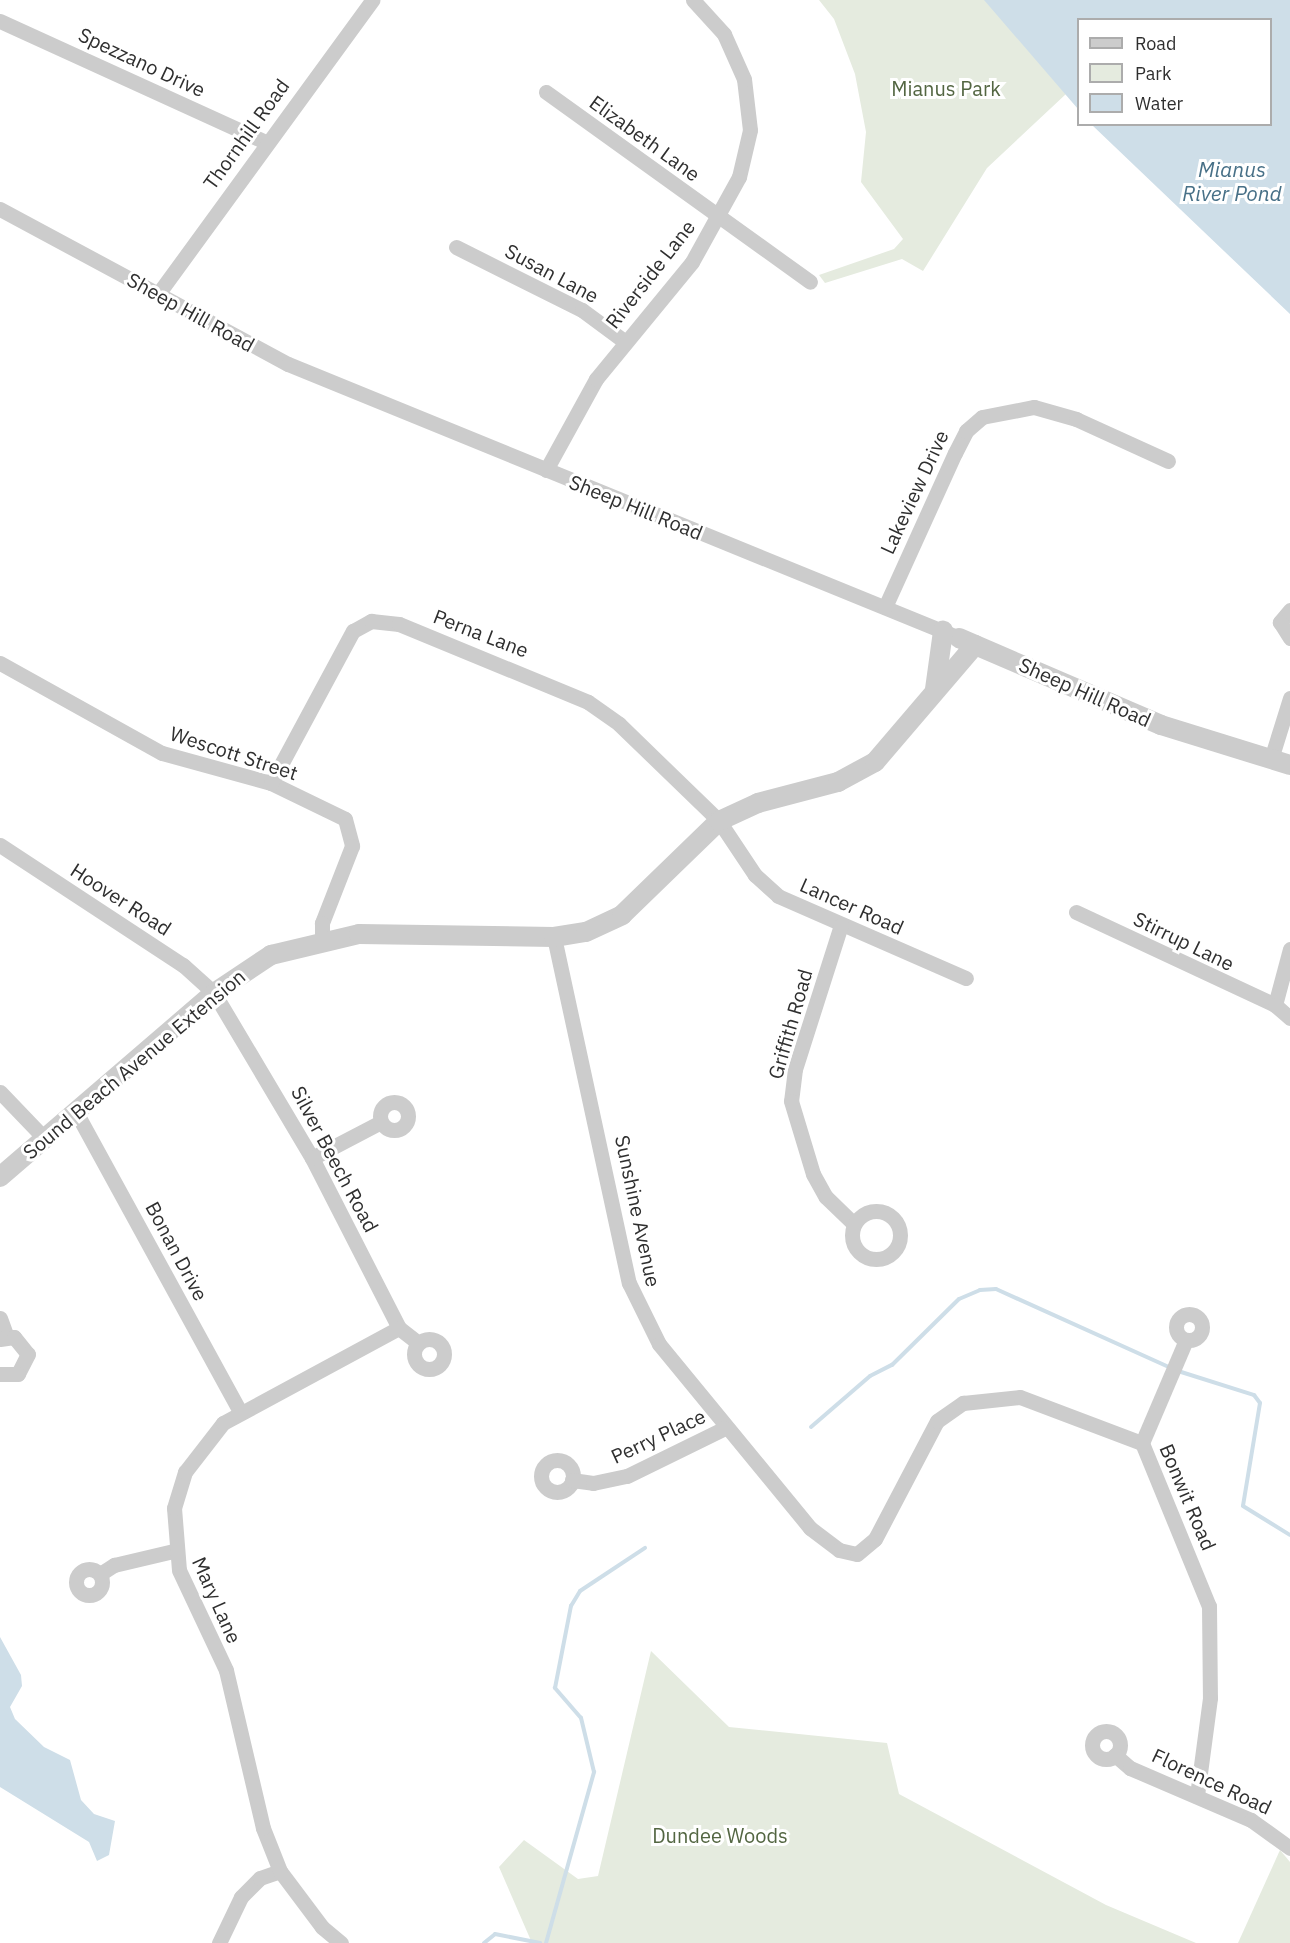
<!DOCTYPE html>
<html>
<head>
<meta charset="utf-8">
<style>
  body { margin:0 }
  #map { position:relative; width:1290px; height:1943px; overflow:hidden; background:#fff; font-family:"IBM Plex Sans",sans-serif }
  div>[style] { position:absolute }
  .green>* { inset:0; background:#e5ebdf }
  .water>* { inset:0; background:#cedee8 }
  .stream>* { height:4px; margin:-2px; padding:0 2px; transform-origin:2px; border-radius:2px; background:#cedee8 }
  .minor>* { height:15px; margin:-7.5px; padding:0 7.5px; transform-origin:7.5px; border-radius:7.5px; background:#ccc }
  .minor>.ring { margin:-7.5px; padding:0; box-sizing:content-box; background:none; border:15px solid #ccc; border-radius:50% }
  .tertiary>* { height:20px; margin:-10px; padding:0 10px; transform-origin:10px; border-radius:10px; background:#ccc }
  span { translate:-50% -50%; white-space:nowrap; text-align:center; line-height:1.15; -webkit-text-stroke:6px #fff; paint-order:stroke }
  .street-label { font-size:20px; color:#2f2f2f }
  .park-label { font-size:20px; color:#536642 }
  .water-label { font-size:21px; color:#477087; font-style:italic }
  .legend { position:absolute; left:1077px; top:18px; width:195px; height:108px; box-sizing:border-box; background:#fff; border:2px solid #acacac; margin:0; padding:8px 10px; list-style:none; font-size:18px; color:#2f2f2f }
  .legend li { display:flex; align-items:center; gap:12px; height:30px }
  .legend b { width:30px; border:2px solid #acacac }
</style>
</head>
<body>
<div id="map">
  <div class="green">
    <div style="clip-path:polygon(819px 0,985px 0,1066px 94px,987px 168px,923px 271px,902px 259px,825px 283px,819px 275px,894px 249px,903px 239px,861px 182px,866px 132px,855px 74px,834px 19px)"></div>
    <div style="clip-path:polygon(651px 1651px,729px 1727px,887px 1743px,899px 1794px,1106px 1905px,1196px 1943px,532px 1943px,499px 1867px,524px 1840px,578px 1879px,598px 1876px)"></div>
    <div style="clip-path:polygon(1280px 1850px,1290px 1862px,1290px 1943px,1238px 1943px)"></div>
  </div>
  <div class="water">
    <div style="clip-path:polygon(984px 0,1290px 0,1290px 314px,1092px 125px,1270px 124px,1270px 20px,1078px 20px,1078px 109px)"></div>
    <div style="clip-path:polygon(0 1637px,21px 1675px,22px 1686px,10px 1707px,15px 1719px,44px 1747px,70px 1760px,81px 1800px,94px 1814px,115px 1821px,109px 1855px,97px 1861px,89px 1842px,0 1787px)"></div>
  </div>
  <div class="stream">
    <div style="left:1178px;top:1371px;width:80px;rotate:17.5deg"></div>
    <div style="left:1254px;top:1395px;width:10px;rotate:53deg"></div>
    <div style="left:1260px;top:1403px;width:104px;rotate:99.4deg"></div>
    <div style="left:1243px;top:1506px;width:55px;rotate:31.7deg"></div>
    <div style="left:811px;top:1427px;width:78px;rotate:-40.8deg"></div>
    <div style="left:870px;top:1376px;width:25px;rotate:-27deg"></div>
    <div style="left:892px;top:1365px;width:94px;rotate:-44.6deg"></div>
    <div style="left:959px;top:1299px;width:23px;rotate:-23deg"></div>
    <div style="left:980px;top:1290px;width:16px;rotate:-4deg"></div>
    <div style="left:996px;top:1289px;width:192px;rotate:24.3deg"></div>
    <div style="left:484px;top:1943px;width:14px;rotate:-39deg"></div>
    <div style="left:495px;top:1934px;width:46px;rotate:11.3deg"></div>
    <div style="left:546px;top:1943px;width:178px;rotate:-74.3deg"></div>
    <div style="left:594px;top:1772px;width:56px;rotate:-103.5deg"></div>
    <div style="left:581px;top:1718px;width:40px;rotate:-131deg"></div>
    <div style="left:555px;top:1688px;width:84px;rotate:-79deg"></div>
    <div style="left:571px;top:1606px;width:17px;rotate:-59deg"></div>
    <div style="left:580px;top:1591px;width:78px;rotate:-33.5deg"></div>
  </div>
  <div class="minor">
    <div style="left:0;top:21px;width:292px;rotate:24.5deg"></div>
    <div style="left:546px;top:92px;width:325px;rotate:35.7deg"></div>
    <div style="left:0;top:209px;width:327px;rotate:28.3deg"></div>
    <div style="left:288px;top:364px;width:717px;rotate:22.2deg"></div>
    <div style="left:456px;top:247px;width:141px;rotate:26.6deg"></div>
    <div style="left:582px;top:310px;width:52px;rotate:36.4deg"></div>
    <div style="left:158px;top:294px;width:364px;rotate:-53.9deg"></div>
    <div style="left:546px;top:470px;width:104px;rotate:-61.2deg"></div>
    <div style="left:596px;top:379px;width:151px;rotate:-50.6deg"></div>
    <div style="left:692px;top:262px;width:97px;rotate:-61.1deg"></div>
    <div style="left:739px;top:177px;width:48px;rotate:-76.8deg"></div>
    <div style="left:750px;top:130px;width:51px;rotate:-96.7deg"></div>
    <div style="left:744px;top:79px;width:49px;rotate:-114deg"></div>
    <div style="left:724px;top:34px;width:46px;rotate:-132.4deg"></div>
    <div style="left:885px;top:607px;width:169px;rotate:-65.6deg"></div>
    <div style="left:955px;top:453px;width:25px;rotate:-63deg"></div>
    <div style="left:966px;top:431px;width:21px;rotate:-41deg"></div>
    <div style="left:982px;top:417px;width:53px;rotate:-10.9deg"></div>
    <div style="left:1034px;top:407px;width:44px;rotate:15.9deg"></div>
    <div style="left:1076px;top:419px;width:101px;rotate:24.5deg"></div>
    <div style="left:1290px;top:610px;width:16px;rotate:130deg"></div>
    <div style="left:1280px;top:622px;width:19px;rotate:58deg"></div>
    <div style="left:0;top:663px;width:185px;rotate:29.1deg"></div>
    <div style="left:162px;top:753px;width:113px;rotate:15.4deg"></div>
    <div style="left:271px;top:783px;width:82px;rotate:25.9deg"></div>
    <div style="left:345px;top:819px;width:28px;rotate:75deg"></div>
    <div style="left:352px;top:846px;width:83px;rotate:111.3deg"></div>
    <div style="left:322px;top:923px;width:16px;rotate:90deg"></div>
    <div style="left:1271px;top:759px;width:64px;rotate:-72.7deg"></div>
    <div style="left:271px;top:783px;width:173px;rotate:-61.7deg"></div>
    <div style="left:353px;top:631px;width:21px;rotate:-29deg"></div>
    <div style="left:371px;top:621px;width:28px;rotate:6deg"></div>
    <div style="left:399px;top:624px;width:204px;rotate:22.4deg"></div>
    <div style="left:588px;top:702px;width:38px;rotate:35deg"></div>
    <div style="left:619px;top:724px;width:139px;rotate:44.1deg"></div>
    <div style="left:719px;top:821px;width:65px;rotate:56.3deg"></div>
    <div style="left:755px;top:875px;width:31px;rotate:42deg"></div>
    <div style="left:778px;top:896px;width:205px;rotate:23.6deg"></div>
    <div style="left:0;top:845px;width:219px;rotate:33.3deg"></div>
    <div style="left:183px;top:965px;width:42px;rotate:42.1deg"></div>
    <div style="left:214px;top:993px;width:192px;rotate:59.3deg"></div>
    <div style="left:312px;top:1158px;width:191px;rotate:62.9deg"></div>
    <div style="left:399px;top:1328px;width:24px;rotate:38deg"></div>
    <div style="left:1076px;top:912px;width:220px;rotate:25deg"></div>
    <div style="left:841px;top:925px;width:151px;rotate:107.7deg"></div>
    <div style="left:795px;top:1069px;width:32px;rotate:97deg"></div>
    <div style="left:791px;top:1101px;width:76px;rotate:73.2deg"></div>
    <div style="left:813px;top:1174px;width:26px;rotate:61deg"></div>
    <div style="left:826px;top:1197px;width:39px;rotate:44deg"></div>
    <div style="left:554px;top:937px;width:354px;rotate:77.8deg"></div>
    <div style="left:629px;top:1283px;width:68px;rotate:63.8deg"></div>
    <div style="left:659px;top:1344px;width:238px;rotate:50.6deg"></div>
    <div style="left:810px;top:1528px;width:36px;rotate:37deg"></div>
    <div style="left:839px;top:1550px;width:18px;rotate:13deg"></div>
    <div style="left:857px;top:1554px;width:23px;rotate:-40deg"></div>
    <div style="left:875px;top:1539px;width:133px;rotate:-62.3deg"></div>
    <div style="left:937px;top:1421px;width:32px;rotate:-35deg"></div>
    <div style="left:963px;top:1403px;width:57px;rotate:-6deg"></div>
    <div style="left:1020px;top:1397px;width:130px;rotate:20.7deg"></div>
    <div style="left:1142px;top:1443px;width:176px;rotate:67.7deg"></div>
    <div style="left:1209px;top:1606px;width:92px;rotate:89.4deg"></div>
    <div style="left:1210px;top:1698px;width:99px;rotate:97.6deg"></div>
    <div style="left:1290px;top:949px;width:58px;rotate:105deg"></div>
    <div style="left:1275px;top:1005px;width:20px;rotate:41deg"></div>
    <div style="left:0;top:1092px;width:65px;rotate:46.2deg"></div>
    <div class="ring" style="left:380px;top:1102px;width:13px;height:13px"></div>
    <div style="left:76px;top:1112px;width:342px;rotate:61.3deg"></div>
    <div style="left:312px;top:1158px;width:78px;rotate:-27.6deg"></div>
    <div class="ring" style="left:852px;top:1211px;width:33px;height:33px"></div>
    <div class="ring" style="left:1176px;top:1314px;width:11px;height:11px"></div>
    <div style="left:0;top:1318px;width:20px;rotate:70deg"></div>
    <div style="left:0;top:1339px;width:14px;rotate:-8deg"></div>
    <div style="left:14px;top:1337px;width:22px;rotate:51deg"></div>
    <div style="left:28px;top:1354px;width:22px;rotate:117deg"></div>
    <div style="left:18px;top:1374px;width:18px;rotate:180deg"></div>
    <div class="ring" style="left:414px;top:1339px;width:15px;height:15px"></div>
    <div style="left:1142px;top:1443px;width:112px;rotate:-66.9deg"></div>
    <div class="ring" style="left:541px;top:1460px;width:17px;height:17px"></div>
    <div style="left:572px;top:1480px;width:21px;rotate:8deg"></div>
    <div style="left:593px;top:1483px;width:35px;rotate:-12deg"></div>
    <div style="left:627px;top:1476px;width:109px;rotate:-26.1deg"></div>
    <div class="ring" style="left:76px;top:1569px;width:11px;height:11px"></div>
    <div style="left:100px;top:1574px;width:17px;rotate:-33deg"></div>
    <div style="left:114px;top:1565px;width:61px;rotate:-13.3deg"></div>
    <div class="ring" style="left:1092px;top:1731px;width:13px;height:13px"></div>
    <div style="left:1115px;top:1755px;width:20px;rotate:41deg"></div>
    <div style="left:1130px;top:1768px;width:132px;rotate:23.3deg"></div>
    <div style="left:1251px;top:1820px;width:48px;rotate:35.7deg"></div>
    <div style="left:219px;top:1943px;width:51px;rotate:-64.4deg"></div>
    <div style="left:241px;top:1897px;width:27px;rotate:-45deg"></div>
    <div style="left:260px;top:1878px;width:21px;rotate:-19deg"></div>
    <div style="left:341px;top:1943px;width:25px;rotate:-140deg"></div>
    <div style="left:322px;top:1927px;width:70px;rotate:-126.9deg"></div>
    <div style="left:280px;top:1871px;width:46px;rotate:-111.6deg"></div>
    <div style="left:263px;top:1828px;width:162px;rotate:-103.2deg"></div>
    <div style="left:226px;top:1670px;width:110px;rotate:-115.2deg"></div>
    <div style="left:179px;top:1570px;width:62px;rotate:-94.6deg"></div>
    <div style="left:174px;top:1508px;width:38px;rotate:-73deg"></div>
    <div style="left:185px;top:1472px;width:62px;rotate:-52.2deg"></div>
    <div style="left:223px;top:1423px;width:200px;rotate:-28.4deg"></div>
  </div>
  <div class="tertiary">
    <div style="left:959px;top:638px;width:220px;rotate:23.3deg"></div>
    <div style="left:1161px;top:725px;width:135px;rotate:17.2deg"></div>
    <div style="left:935px;top:689px;width:59px;rotate:-82.1deg"></div>
    <div style="left:0;top:1177px;width:282px;rotate:-40.7deg"></div>
    <div style="left:214px;top:993px;width:69px;rotate:-33.7deg"></div>
    <div style="left:271px;top:955px;width:90px;rotate:-13.4deg"></div>
    <div style="left:359px;top:934px;width:195px;rotate:0.9deg"></div>
    <div style="left:554px;top:937px;width:32px;rotate:-9deg"></div>
    <div style="left:586px;top:932px;width:40px;rotate:-25deg"></div>
    <div style="left:622px;top:915px;width:135px;rotate:-44.1deg"></div>
    <div style="left:719px;top:821px;width:43px;rotate:-24.8deg"></div>
    <div style="left:758px;top:803px;width:83px;rotate:-14.7deg"></div>
    <div style="left:838px;top:782px;width:42px;rotate:-28.4deg"></div>
    <div style="left:875px;top:762px;width:154px;rotate:-49.5deg"></div>
  </div>
  <div class="street-label">
    <span style="left:142px;top:62px;rotate:25deg">Spezzano Drive</span>
    <span style="left:246px;top:134px;rotate:-54deg">Thornhill Road</span>
    <span style="left:645px;top:138px;rotate:36deg">Elizabeth Lane</span>
    <span style="left:552px;top:273px;rotate:28deg">Susan Lane</span>
    <span style="left:650px;top:274px;rotate:-52deg">Riverside Lane</span>
    <span style="left:191px;top:312px;rotate:29deg">Sheep Hill Road</span>
    <span style="left:914px;top:492px;rotate:-65deg">Lakeview Drive</span>
    <span style="left:636px;top:507px;rotate:22deg">Sheep Hill Road</span>
    <span style="left:481px;top:633px;rotate:21deg">Perna Lane</span>
    <span style="left:1085px;top:692px;rotate:24deg">Sheep Hill Road</span>
    <span style="left:234px;top:753px;rotate:18deg">Wescott Street</span>
    <span style="left:121px;top:899px;rotate:33deg">Hoover Road</span>
    <span style="left:852px;top:906px;rotate:24deg">Lancer Road</span>
    <span style="left:1184px;top:941px;rotate:26deg">Stirrup Lane</span>
    <span style="left:790px;top:1024px;rotate:-74deg">Griffith Road</span>
    <span style="left:134px;top:1064px;rotate:-40deg">Sound Beach Avenue Extension</span>
    <span style="left:335px;top:1159px;rotate:62deg">Silver Beech Road</span>
    <span style="left:638px;top:1211px;rotate:78deg">Sunshine Avenue</span>
    <span style="left:177px;top:1251px;rotate:62deg">Bonan Drive</span>
    <span style="left:658px;top:1436px;rotate:-25deg">Perry Place</span>
    <span style="left:1188px;top:1497px;rotate:67deg">Bonwit Road</span>
    <span style="left:217px;top:1600px;rotate:66deg">Mary Lane</span>
    <span style="left:1212px;top:1781px;rotate:25deg">Florence Road</span>
  </div>
  <div class="park-label">
    <span style="left:946px;top:88px">Mianus Park</span>
    <span style="left:720px;top:1835px">Dundee Woods</span>
  </div>
  <div class="water-label">
    <span style="left:1232px;top:181px">Mianus<br>River Pond</span>
  </div>
  <ul class="legend">
  <li><b style="height:8px;background:#ccc"></b>Road</li>
  <li><b style="height:16px;background:#e5ebdf"></b>Park</li>
  <li><b style="height:16px;background:#cedee8"></b>Water</li>
  </ul>
</div>
</body>
</html>
